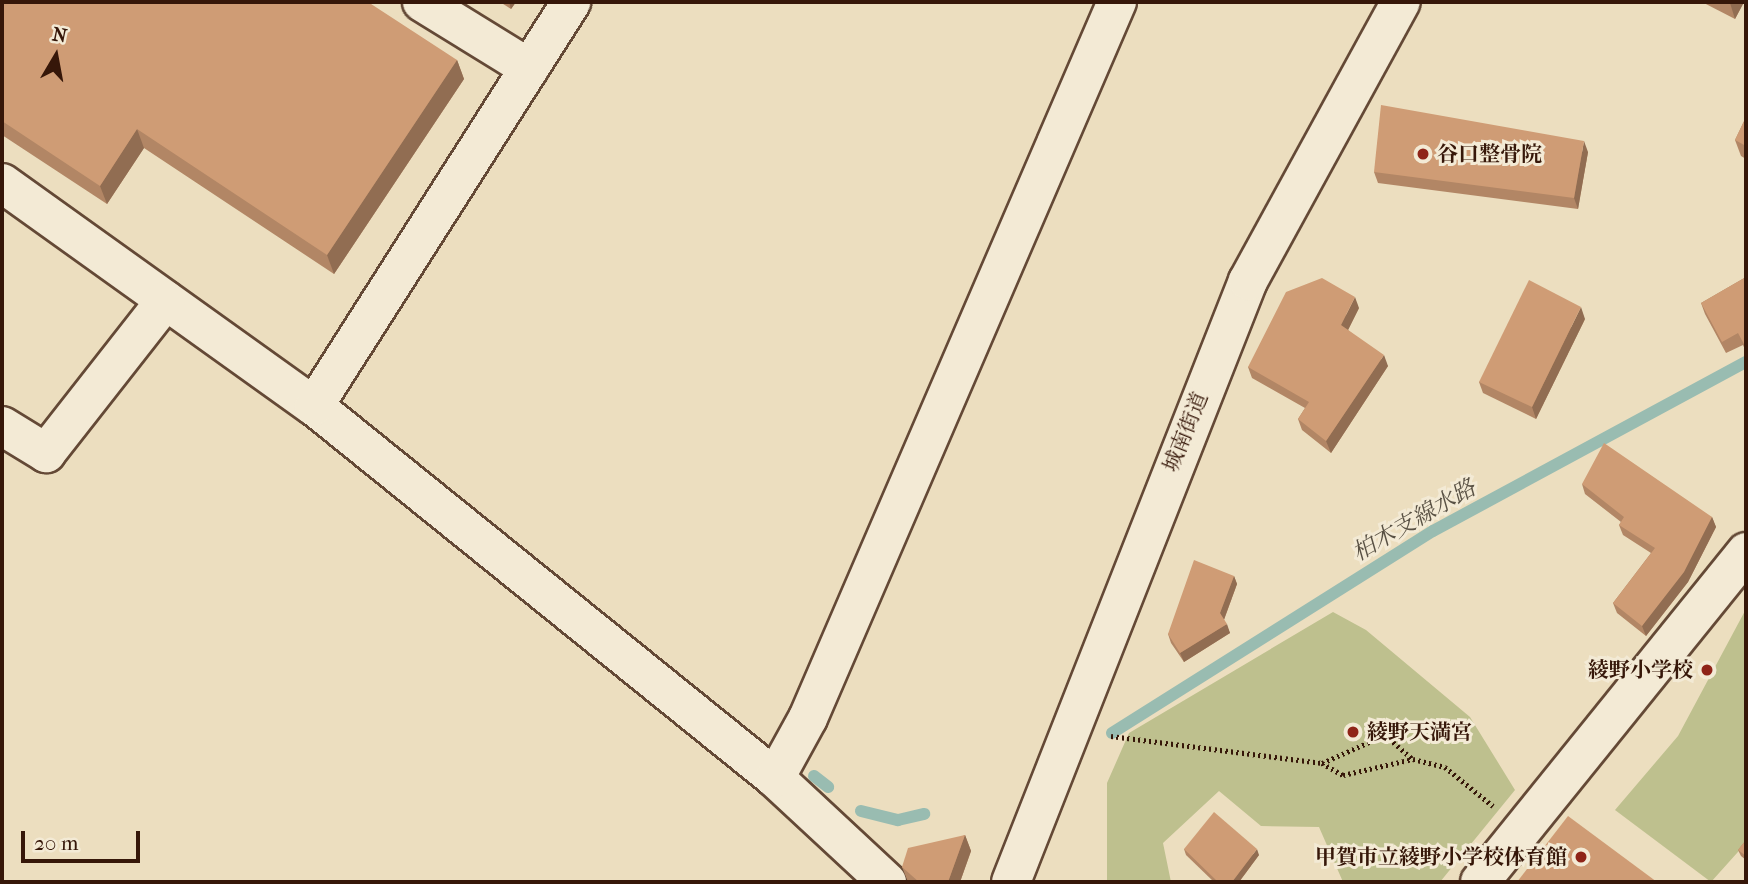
<!DOCTYPE html>
<html>
<head>
<meta charset="utf-8">
<style>
  body { margin:0 }
  #map { position:relative; width:1748px; height:884px; overflow:hidden; background:#ecdebf; font-family:"IM FELL French Canon","Noto Serif JP",serif }
  div>[style] { position:absolute }
  .green>* { inset:0; background:#bec08e }
  .stream>* { height:12px; margin:-6px; padding:0 6px; transform-origin:6px; border-radius:6px; background:#99bcb1 }
  .path>* { height:4.5px; margin-top:-2.25px; transform-origin:0; background:repeating-linear-gradient(90deg,#361709 0 2px,transparent 0 5.5px) }
  .roads { filter:drop-shadow(2px 0 #644936) drop-shadow(-2px 0 #644936) drop-shadow(0 2px #644936) drop-shadow(0 -2px #644936) }
  .minor>* { height:38px; margin:-19px; padding:0 19px; transform-origin:19px; border-radius:19px; background:#f3ead5 }
  .wall>* { inset:0; background:#b28665 }
  .shaded-wall>* { inset:0; background:#916d52 }
  .building>* { inset:0; background:#cf9c75 }
  .dots>* { width:19px; height:19px; translate:-50% -50%; box-sizing:border-box; border:4px solid #f3ead5; border-radius:50% }
  span { translate:-50% -50%; white-space:nowrap; text-align:center; line-height:1.15; -webkit-text-stroke:6px #f3ead5; paint-order:stroke }
  .poi-label { font-size:21px; color:#361709; font-weight:700 }
  .left { translate:0 -50%; text-align:left }
  .right { translate:-100% -50%; text-align:right }
  .street-label { font-size:21px; color:#361709 }
  .water-label { font-size:23px; color:#595144; font-style:italic }
  .frame { position:absolute; inset:0; border:4px solid #361709; pointer-events:none }
  .north { position:absolute; left:21px; top:21px; width:70px; height:70px; -webkit-text-stroke:5px #f3ead5; paint-order:stroke; rotate:10deg; font-size:19px; font-weight:700; line-height:28px; text-align:center; color:#361709 }
  .north::after { content:''; display:block; margin:auto; width:24px; height:32px; background:#361709; clip-path:polygon(50% 0,100% 100%,50% 72%,0 100%) }
  .scale { position:absolute; left:21px; top:831px; width:119px; height:32px; box-sizing:border-box; border:4px solid #361709; border-top:0; padding-left:9px; font-size:21px; line-height:24px; white-space:nowrap; color:#361709; -webkit-text-stroke:5px #f3ead5; paint-order:stroke }
</style>
</head>
<body>
<div id="map">
  <div class="green">
    <div style="clip-path:polygon(1746px 609px,1746px 843px,1711px 882px,1615px 810px,1678px 736px)"></div>
    <div style="clip-path:polygon(1333px 612px,1366px 630px,1470px 717px,1515px 790px,1440px 882px,1343px 882px,1319px 827px,1261px 826px,1219px 791px,1163px 843px,1171px 882px,1107px 882px,1107px 783px,1129px 733px)"></div>
  </div>
  <div class="stream">
    <div style="left:1112px;top:733px;width:379px;rotate:-32.2deg"></div>
    <div style="left:1433px;top:531px;width:356px;rotate:-28.4deg"></div>
    <div style="left:814px;top:776px;width:18px;rotate:38deg"></div>
    <div style="left:861px;top:811px;width:38px;rotate:14deg"></div>
    <div style="left:898px;top:820px;width:27px;rotate:-13deg"></div>
  </div>
  <div class="path">
    <div style="left:1111px;top:736px;width:213px;rotate:7.3deg"></div>
    <div style="left:1322px;top:763px;width:69px;rotate:-24deg"></div>
    <div style="left:1385px;top:735px;width:37px;rotate:41deg"></div>
    <div style="left:1413px;top:759px;width:33px;rotate:14deg"></div>
    <div style="left:1445px;top:767px;width:62px;rotate:39.1deg"></div>
    <div style="left:1322px;top:763px;width:24px;rotate:30deg"></div>
    <div style="left:1343px;top:775px;width:72px;rotate:-12.9deg"></div>
  </div>
  <div class="roads">
    <div class="minor">
      <div style="left:422px;top:2px;width:126px;rotate:31.7deg"></div>
      <div style="left:2px;top:183px;width:384px;rotate:35.6deg"></div>
      <div style="left:314px;top:406px;width:592px;rotate:38.9deg"></div>
      <div style="left:775px;top:778px;width:153px;rotate:42.9deg"></div>
      <div style="left:314px;top:406px;width:479px;rotate:-57.5deg"></div>
      <div style="left:2px;top:426px;width:52px;rotate:31.5deg"></div>
      <div style="left:46px;top:453px;width:194px;rotate:-51.9deg"></div>
      <div style="left:775px;top:778px;width:68px;rotate:-61.2deg"></div>
      <div style="left:808px;top:718px;width:780px;rotate:-66.66deg"></div>
      <div style="left:1011px;top:882px;width:646px;rotate:-68.48deg"></div>
      <div style="left:1248px;top:281px;width:318px;rotate:-61.3deg"></div>
      <div style="left:1480px;top:882px;width:424px;rotate:-51.1deg"></div>
    </div>
  </div>
  <div class="wall">
    <div style="clip-path:polygon(2px 2px,457px 60px,464px 79px,334px 274px,144px 148px,107px 204px,2px 135px)"></div>
    <div style="clip-path:polygon(500px 2px,516px 2px,511px 9px)"></div>
    <div style="clip-path:polygon(1702px 2px,1744px 2px,1735px 19px)"></div>
    <div style="clip-path:polygon(1746px 117px,1746px 159px,1741px 156px,1735px 140px)"></div>
    <div style="clip-path:polygon(1588px 152px,1578px 209px,1378px 183px,1374px 172px)"></div>
    <div style="clip-path:polygon(1746px 277px,1746px 352px,1743px 345px,1726px 353px,1705px 314px,1701px 303px)"></div>
    <div style="clip-path:polygon(1359px 308px,1348px 330px,1388px 366px,1331px 453px,1302px 430px,1298px 419px,1305px 408px,1252px 378px,1248px 367px)"></div>
    <div style="clip-path:polygon(1585px 319px,1536px 419px,1483px 393px,1479px 382px)"></div>
    <div style="clip-path:polygon(1582px 484px,1712px 517px,1716px 527px,1688px 582px,1646px 636px,1617px 613px,1613px 603px,1651px 553px,1623px 535px,1619px 525px,1621px 522px,1585px 494px)"></div>
    <div style="clip-path:polygon(1234px 576px,1237px 584px,1224px 620px,1230px 633px,1184px 662px,1171px 643px,1168px 634px)"></div>
    <div style="clip-path:polygon(965px 835px,971px 851px,960px 882px,908px 882px,902px 867px)"></div>
    <div style="clip-path:polygon(1746px 840px,1746px 860px,1741px 856px,1738px 850px)"></div>
    <div style="clip-path:polygon(1184px 849px,1259px 855px,1239px 882px,1214px 882px,1186px 855px)"></div>
  </div>
  <div class="shaded-wall">
    <div style="clip-path:polygon(509px 2px,516px 2px,511px 9px)"></div>
    <div style="clip-path:polygon(1731px 2px,1744px 2px,1735px 19px,1730px 3px)"></div>
    <div style="clip-path:polygon(457px 60px,464px 79px,334px 274px,327px 255px)"></div>
    <div style="clip-path:polygon(137px 129px,144px 148px,107px 204px,100px 186px)"></div>
    <div style="clip-path:polygon(1584px 141px,1588px 152px,1578px 209px,1574px 198px)"></div>
    <div style="clip-path:polygon(1355px 297px,1359px 308px,1345px 336px,1341px 325px)"></div>
    <div style="clip-path:polygon(1581px 307px,1585px 319px,1536px 419px,1532px 407px)"></div>
    <div style="clip-path:polygon(1384px 355px,1388px 366px,1331px 453px,1326px 441px)"></div>
    <div style="clip-path:polygon(1712px 517px,1716px 527px,1688px 582px,1646px 636px,1642px 626px)"></div>
    <div style="clip-path:polygon(1234px 576px,1237px 584px,1223px 622px,1220px 613px)"></div>
    <div style="clip-path:polygon(1227px 624px,1230px 633px,1184px 662px,1180px 653px)"></div>
    <div style="clip-path:polygon(965px 835px,971px 851px,960px 882px,948px 882px)"></div>
    <div style="clip-path:polygon(1257px 849px,1259px 855px,1239px 882px,1232px 882px)"></div>
  </div>
  <div class="building">
    <div style="clip-path:polygon(2px 2px,368px 2px,457px 60px,327px 255px,137px 129px,100px 186px,2px 121px)"></div>
    <div style="clip-path:polygon(1381px 105px,1584px 141px,1574px 198px,1374px 172px)"></div>
    <div style="clip-path:polygon(1746px 117px,1746px 146px,1735px 140px)"></div>
    <div style="clip-path:polygon(1746px 277px,1746px 348px,1738px 333px,1722px 342px,1701px 303px)"></div>
    <div style="clip-path:polygon(1322px 278px,1355px 297px,1341px 325px,1384px 355px,1326px 441px,1298px 419px,1309px 402px,1248px 367px,1286px 292px)"></div>
    <div style="clip-path:polygon(1529px 280px,1581px 307px,1532px 407px,1479px 382px)"></div>
    <div style="clip-path:polygon(1604px 443px,1712px 517px,1684px 572px,1642px 626px,1613px 603px,1655px 548px,1619px 525px,1624px 517px,1582px 484px)"></div>
    <div style="clip-path:polygon(1194px 560px,1234px 576px,1220px 613px,1227px 624px,1180px 653px,1168px 634px)"></div>
    <div style="clip-path:polygon(1214px 812px,1257px 849px,1232px 882px,1218px 882px,1184px 849px)"></div>
    <div style="clip-path:polygon(1568px 816px,1657px 882px,1517px 882px)"></div>
    <div style="clip-path:polygon(965px 835px,948px 882px,919px 882px,902px 867px,908px 848px)"></div>
    <div style="clip-path:polygon(1746px 840px,1746px 856px,1738px 850px)"></div>
  </div>
  <div class="dots">
    <div style="left:1423px;top:154px;background:#8f2418"></div>
    <div style="left:1707px;top:670px;background:#8f2418"></div>
    <div style="left:1353px;top:732px;background:#8f2418"></div>
    <div style="left:1581px;top:857px;background:#8f2418"></div>
  </div>
  <div class="poi-label">
    <span class="left" style="left:1437px;top:154px">谷口整骨院</span>
    <span class="right" style="left:1693px;top:670px">綾野小学校</span>
    <span class="left" style="left:1367px;top:732px">綾野天満宮</span>
    <span class="right" style="left:1567px;top:857px">甲賀市立綾野小学校体育館</span>
  </div>
  <div class="street-label">
    <span style="left:1185px;top:432px;rotate:-68deg">城南街道</span>
  </div>
  <div class="water-label">
    <span style="left:1414px;top:521px;rotate:-30deg">柏木支線水路</span>
  </div>
  <div class="frame"></div>
  <div class="north">N</div>
  <div class="scale">20 m</div>
</div>
</body>
</html>
